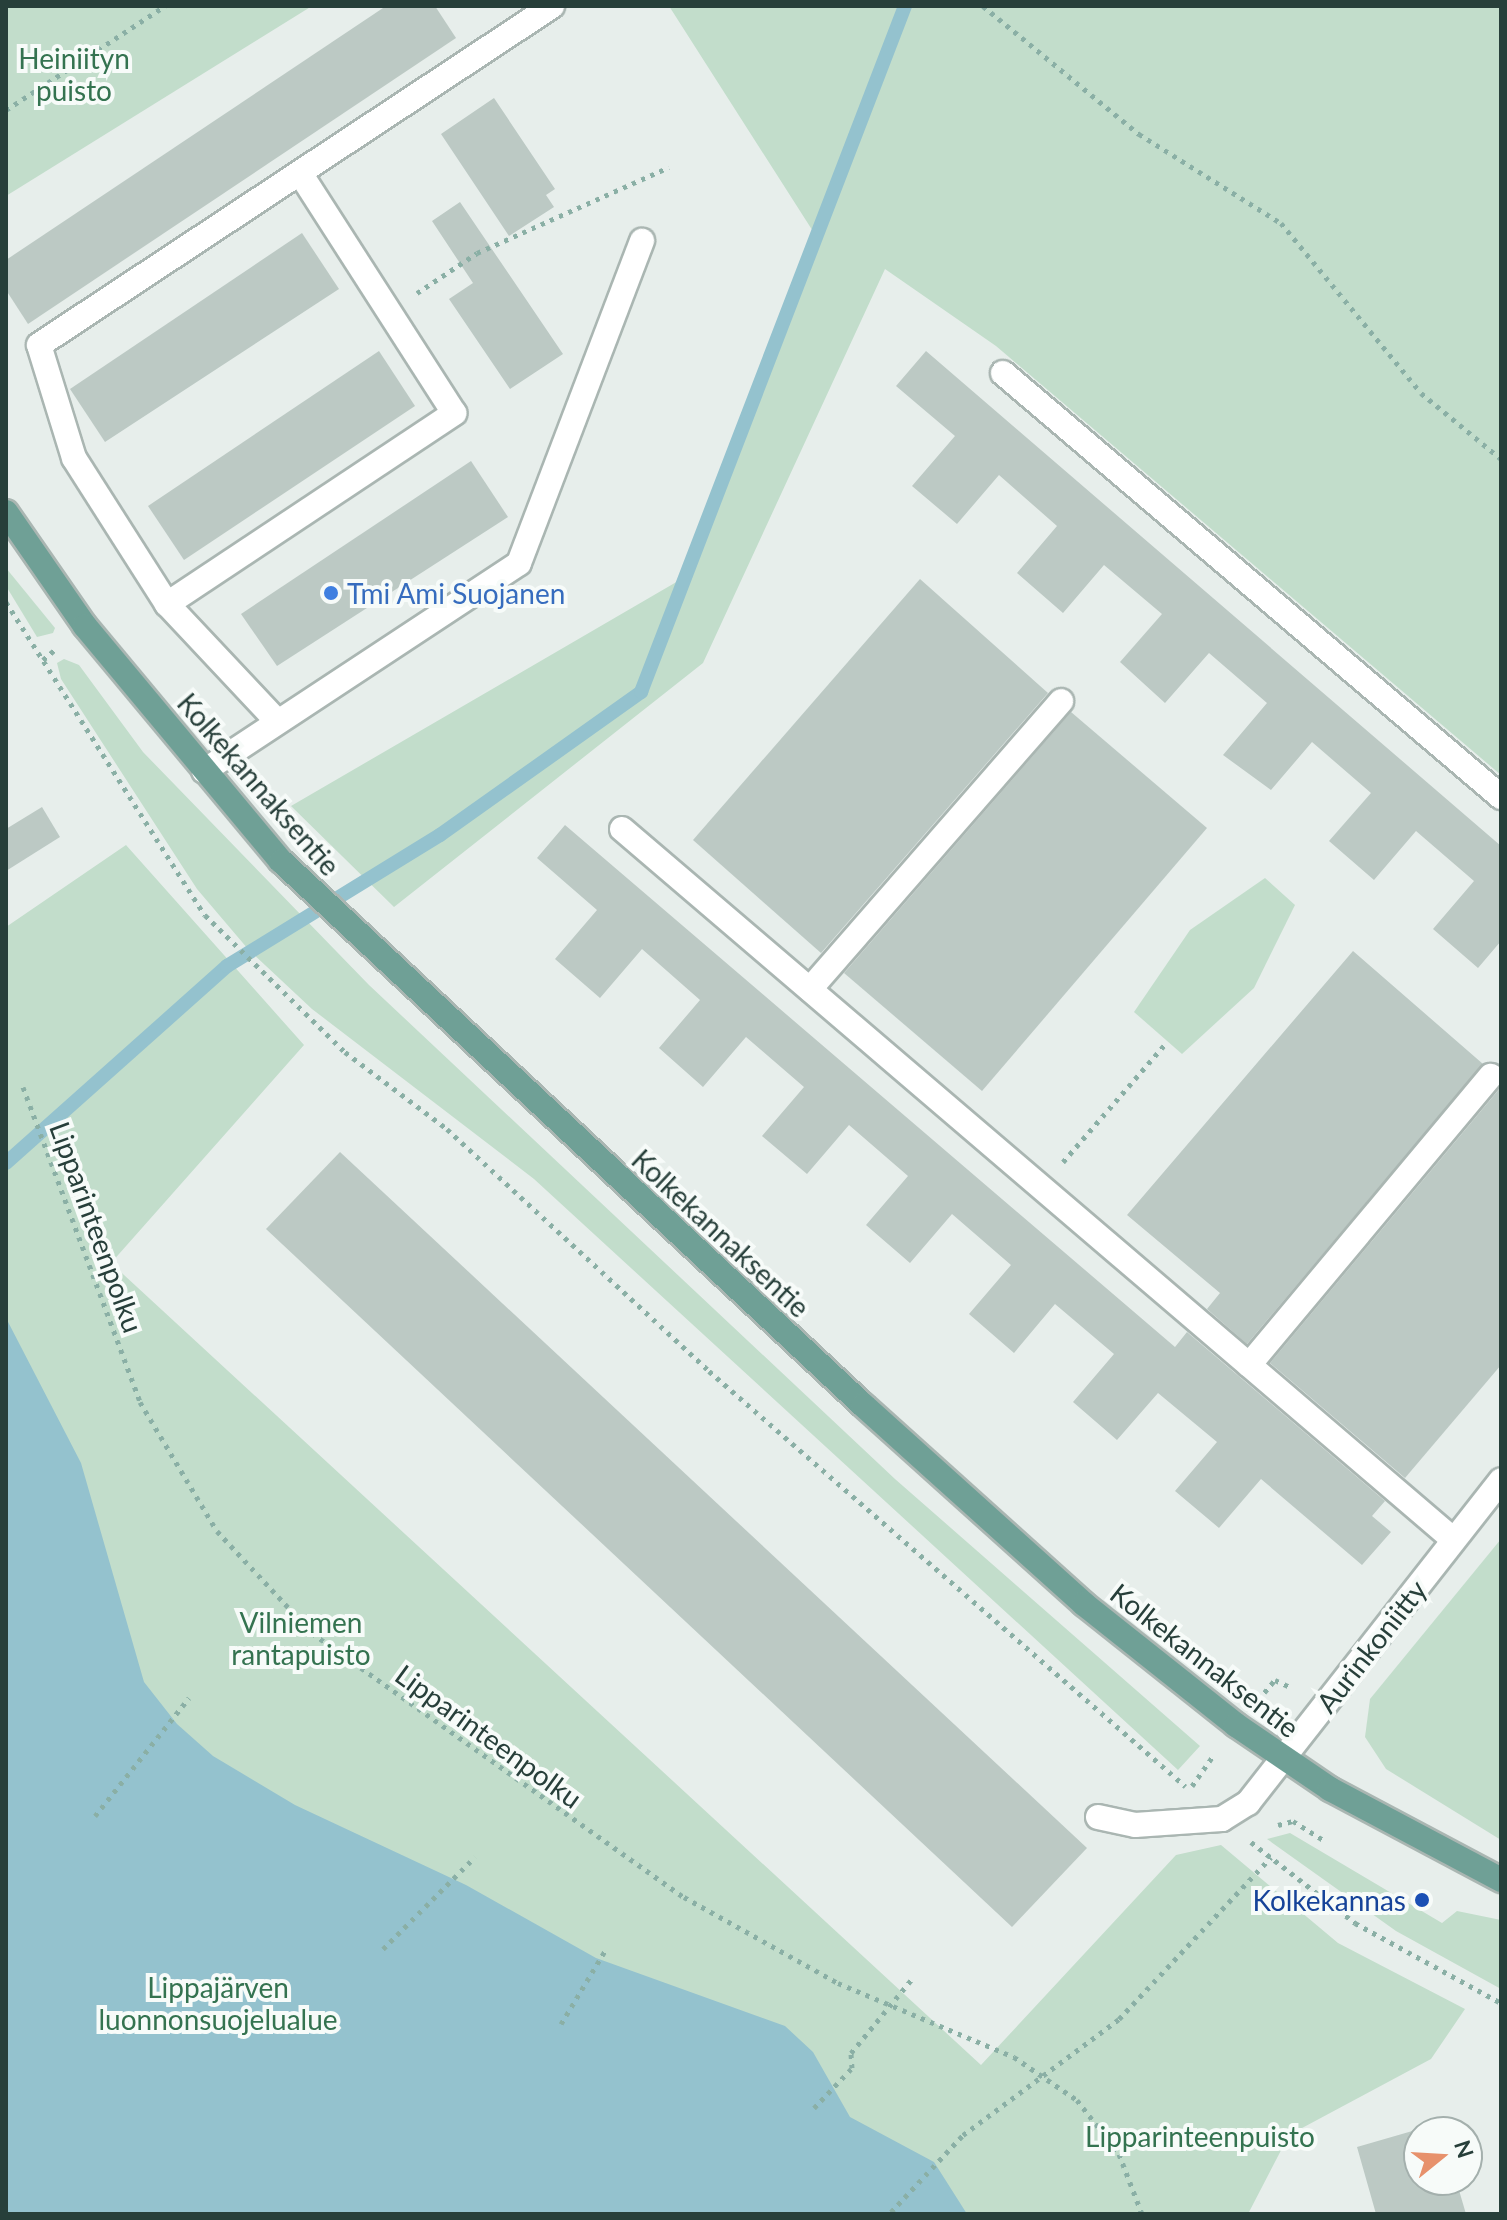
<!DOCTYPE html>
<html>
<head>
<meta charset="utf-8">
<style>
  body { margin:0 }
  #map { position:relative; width:1507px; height:2220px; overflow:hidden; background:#e7eeeb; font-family:Lato,sans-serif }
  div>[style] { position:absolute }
  .green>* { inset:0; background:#c2ddcb }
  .water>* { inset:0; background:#94c2ce }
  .stream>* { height:14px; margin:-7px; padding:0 7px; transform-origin:7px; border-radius:7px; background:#94c2ce }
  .building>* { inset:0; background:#bcc9c4 }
  .path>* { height:5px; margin-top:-2.5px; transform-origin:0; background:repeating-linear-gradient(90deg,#8aafa5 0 4px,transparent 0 10px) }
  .roads { filter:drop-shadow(2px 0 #aab6b2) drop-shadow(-2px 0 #aab6b2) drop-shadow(0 2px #aab6b2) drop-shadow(0 -2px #aab6b2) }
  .service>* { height:24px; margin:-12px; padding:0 12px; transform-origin:12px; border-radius:12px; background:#fff }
  .minor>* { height:24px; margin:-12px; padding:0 12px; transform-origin:12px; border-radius:12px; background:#fff }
  .primary>* { height:24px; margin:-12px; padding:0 12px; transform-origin:12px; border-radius:12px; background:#6fa096 }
  .dots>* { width:22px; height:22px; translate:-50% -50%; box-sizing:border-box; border:4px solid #f7fbf9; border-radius:50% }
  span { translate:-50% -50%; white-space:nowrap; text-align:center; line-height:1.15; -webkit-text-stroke:8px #f7fbf9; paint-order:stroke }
  .park-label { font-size:28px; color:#347350 }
  .shop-label { font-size:28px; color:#366cbe }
  .left { translate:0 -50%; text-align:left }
  .street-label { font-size:28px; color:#273f3a }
  .transit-label { font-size:28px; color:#164399 }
  .right { translate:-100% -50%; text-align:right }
  .frame { position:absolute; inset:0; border:8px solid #273f3a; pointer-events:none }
  .north { position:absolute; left:1403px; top:2116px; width:80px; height:80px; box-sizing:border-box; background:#f7fbf9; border:2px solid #a4b0ad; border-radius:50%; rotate:72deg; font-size:22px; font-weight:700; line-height:32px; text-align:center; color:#273f3a }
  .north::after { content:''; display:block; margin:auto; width:28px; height:36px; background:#e7916c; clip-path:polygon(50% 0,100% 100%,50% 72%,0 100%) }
</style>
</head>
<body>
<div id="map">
  <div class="green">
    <div style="clip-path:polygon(6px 6px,312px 6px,6px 196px)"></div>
    <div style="clip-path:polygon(669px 6px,1501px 6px,1501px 775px,996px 346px,885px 269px,703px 663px,394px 907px,291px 806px,685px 577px,816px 236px)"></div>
    <div style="clip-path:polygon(6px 568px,55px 628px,53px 633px,37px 637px,6px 586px)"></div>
    <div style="clip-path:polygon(64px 659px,79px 665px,143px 752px,369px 985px,895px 1479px,1200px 1746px,1178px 1770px,534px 1179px,312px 1009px,248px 949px,197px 889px,61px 679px,57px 663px)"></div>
    <div style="clip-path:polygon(126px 845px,304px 1045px,111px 1263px,981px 2065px,1176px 1855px,1221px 1845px,1338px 1943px,1465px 2009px,1431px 2059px,1289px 2135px,1248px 2214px,6px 2214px,6px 927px)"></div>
    <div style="clip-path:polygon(1265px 878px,1295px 905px,1254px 988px,1182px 1054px,1134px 1012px,1190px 930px)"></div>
    <div style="clip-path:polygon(1501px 1539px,1501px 1840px,1386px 1769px,1365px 1737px,1370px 1699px)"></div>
    <div style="clip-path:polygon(1290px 1833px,1442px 1923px,1457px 1911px,1501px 1920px,1501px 1989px,1396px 1931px,1267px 1839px)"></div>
  </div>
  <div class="water">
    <div style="clip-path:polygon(6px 1318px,81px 1463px,144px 1682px,177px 1724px,213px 1756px,295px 1805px,466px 1885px,596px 1958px,785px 2026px,813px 2052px,850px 2117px,934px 2162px,967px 2214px,6px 2214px)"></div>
  </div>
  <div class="stream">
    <div style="left:6px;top:1163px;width:296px;rotate:-41.7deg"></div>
    <div style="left:227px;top:966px;width:250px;rotate:-31.6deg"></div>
    <div style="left:440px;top:835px;width:247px;rotate:-35.4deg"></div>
    <div style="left:641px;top:692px;width:735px;rotate:-68.95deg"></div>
  </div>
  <div class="building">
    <div style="clip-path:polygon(386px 6px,435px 6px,456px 38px,28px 324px,6px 290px,6px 260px)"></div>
    <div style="clip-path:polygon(494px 98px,555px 189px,546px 195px,554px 207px,509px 236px,441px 134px)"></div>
    <div style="clip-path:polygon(460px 202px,563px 354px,510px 389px,449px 299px,473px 283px,432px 221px)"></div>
    <div style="clip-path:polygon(302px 233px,339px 289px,105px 442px,70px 389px)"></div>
    <div style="clip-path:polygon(379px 351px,415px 406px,184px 560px,148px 506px)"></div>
    <div style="clip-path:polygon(926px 351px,1501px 846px,1501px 941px,1478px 968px,1433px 929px,1474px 881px,1416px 831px,1374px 880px,1329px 841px,1371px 793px,1312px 742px,1271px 790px,1223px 755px,1267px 703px,1209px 653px,1165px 703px,1120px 662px,1162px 614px,1104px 565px,1063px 613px,1017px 573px,1057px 526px,999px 475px,957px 524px,912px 486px,955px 436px,896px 386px)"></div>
    <div style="clip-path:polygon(471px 461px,508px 517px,277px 666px,241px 614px)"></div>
    <div style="clip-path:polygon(920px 579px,1048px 693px,821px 953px,693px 840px)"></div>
    <div style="clip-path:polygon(1071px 712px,1207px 828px,982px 1091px,844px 973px)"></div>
    <div style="clip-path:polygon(42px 807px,60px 837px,6px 871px,6px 829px)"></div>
    <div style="clip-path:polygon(565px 825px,1175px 1347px,1187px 1332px,1385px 1501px,1372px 1516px,1391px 1532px,1362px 1565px,1261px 1479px,1219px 1528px,1175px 1491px,1217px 1442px,1158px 1393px,1117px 1440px,1073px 1402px,1114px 1354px,1055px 1304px,1014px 1353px,969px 1314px,1011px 1265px,952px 1214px,910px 1263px,866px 1225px,908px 1176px,849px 1125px,807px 1174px,762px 1136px,804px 1087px,746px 1037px,703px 1087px,659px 1048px,700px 1000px,642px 949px,600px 998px,555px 959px,597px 910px,537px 858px)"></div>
    <div style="clip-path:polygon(1353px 951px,1483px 1064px,1247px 1344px,1207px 1309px,1220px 1293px,1127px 1215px)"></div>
    <div style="clip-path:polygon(1501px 1087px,1501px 1365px,1405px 1478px,1270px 1363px)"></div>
    <div style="clip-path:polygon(340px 1152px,1087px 1848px,1012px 1927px,266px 1229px)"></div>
    <div style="clip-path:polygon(1440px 2123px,1443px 2132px,1419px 2132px,1419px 2180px,1456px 2180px,1466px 2214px,1376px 2214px,1357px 2147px)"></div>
  </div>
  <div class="path">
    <div style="left:983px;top:6px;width:202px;rotate:39.4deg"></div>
    <div style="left:1139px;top:134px;width:168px;rotate:32.1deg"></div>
    <div style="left:1281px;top:223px;width:220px;rotate:50.5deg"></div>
    <div style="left:1421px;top:393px;width:104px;rotate:39.5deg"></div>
    <div style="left:6px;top:110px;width:190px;rotate:-33.2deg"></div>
    <div style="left:417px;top:293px;width:72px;rotate:-33.7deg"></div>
    <div style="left:477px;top:253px;width:210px;rotate:-24.1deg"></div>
    <div style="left:6px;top:602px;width:371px;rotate:57.6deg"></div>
    <div style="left:205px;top:915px;width:196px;rotate:44.4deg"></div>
    <div style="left:345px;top:1052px;width:128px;rotate:37deg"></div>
    <div style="left:447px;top:1129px;width:357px;rotate:42.7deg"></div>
    <div style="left:709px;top:1371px;width:632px;rotate:41.08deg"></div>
    <div style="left:43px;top:660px;width:18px;rotate:-41deg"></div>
    <div style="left:23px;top:1087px;width:336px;rotate:69.6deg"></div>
    <div style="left:140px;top:1402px;width:150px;rotate:59.2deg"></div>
    <div style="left:217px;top:1531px;width:139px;rotate:47deg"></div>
    <div style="left:312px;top:1633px;width:456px;rotate:35.4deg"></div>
    <div style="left:684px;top:1897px;width:176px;rotate:29.2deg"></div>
    <div style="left:838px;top:1983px;width:191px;rotate:22.8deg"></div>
    <div style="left:1014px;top:2057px;width:76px;rotate:34.3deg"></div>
    <div style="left:1077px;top:2100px;width:68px;rotate:52.1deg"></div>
    <div style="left:1119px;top:2154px;width:64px;rotate:69deg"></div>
    <div style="left:1063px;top:1162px;width:159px;rotate:-49.1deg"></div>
    <div style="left:1258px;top:1700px;width:26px;rotate:-50deg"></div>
    <div style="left:1275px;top:1680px;width:19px;rotate:25deg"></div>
    <div style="left:1192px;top:1786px;width:38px;rotate:-55deg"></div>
    <div style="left:95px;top:1816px;width:151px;rotate:-51.5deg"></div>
    <div style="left:1278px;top:1825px;width:16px;rotate:-15deg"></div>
    <div style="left:1293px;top:1821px;width:36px;rotate:32deg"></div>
    <div style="left:1251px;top:1842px;width:132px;rotate:37.9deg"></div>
    <div style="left:1355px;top:1923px;width:166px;rotate:28.7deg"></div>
    <div style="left:383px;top:1949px;width:130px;rotate:-45deg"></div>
    <div style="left:561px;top:2024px;width:87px;rotate:-59deg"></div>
    <div style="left:814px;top:2108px;width:55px;rotate:-46.5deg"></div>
    <div style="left:852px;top:2068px;width:15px;rotate:-94deg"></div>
    <div style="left:851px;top:2053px;width:96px;rotate:-50.5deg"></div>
    <div style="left:891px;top:2212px;width:105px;rotate:-46.9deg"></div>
    <div style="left:963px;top:2135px;width:194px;rotate:-36.6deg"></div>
    <div style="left:1119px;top:2019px;width:222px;rotate:-46.8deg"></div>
  </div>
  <div class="roads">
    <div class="service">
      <div style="left:1003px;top:373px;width:654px;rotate:40.41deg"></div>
      <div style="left:167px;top:604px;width:345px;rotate:-33.6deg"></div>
      <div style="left:454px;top:413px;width:285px;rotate:-122.7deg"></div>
      <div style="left:276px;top:720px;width:159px;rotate:-133.2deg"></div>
      <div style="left:167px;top:604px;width:173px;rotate:-122.5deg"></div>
      <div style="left:74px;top:458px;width:118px;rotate:-107.2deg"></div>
      <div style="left:39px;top:345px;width:615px;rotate:-33.46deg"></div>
      <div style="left:204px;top:771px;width:377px;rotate:-33.4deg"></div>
      <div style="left:519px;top:563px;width:345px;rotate:-69.1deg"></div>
      <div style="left:622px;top:829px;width:1094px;rotate:40.52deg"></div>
      <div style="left:810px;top:989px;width:382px;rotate:-48.9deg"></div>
      <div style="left:1249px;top:1365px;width:377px;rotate:-50.1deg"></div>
    </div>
    <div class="minor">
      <div style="left:1098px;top:1817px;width:38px;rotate:12deg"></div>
      <div style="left:1135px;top:1825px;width:87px;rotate:-3.9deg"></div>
      <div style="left:1222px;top:1819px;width:31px;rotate:-32deg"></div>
      <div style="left:1248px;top:1803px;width:410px;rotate:-51.9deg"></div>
    </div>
    <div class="primary">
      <div style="left:6px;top:512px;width:139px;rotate:55.3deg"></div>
      <div style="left:85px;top:626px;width:306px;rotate:50.2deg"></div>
      <div style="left:281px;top:861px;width:797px;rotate:43.07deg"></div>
      <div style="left:863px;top:1405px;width:297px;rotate:42deg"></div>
      <div style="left:1084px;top:1604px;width:194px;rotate:38.5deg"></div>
      <div style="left:1236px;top:1725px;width:114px;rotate:34.2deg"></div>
      <div style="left:1330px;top:1789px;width:194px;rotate:28deg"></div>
    </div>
  </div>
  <div class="dots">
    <div style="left:331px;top:593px;background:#3f7fe0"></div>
    <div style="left:1422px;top:1900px;background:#1a4fb4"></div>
  </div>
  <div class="park-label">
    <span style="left:74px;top:74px">Heiniityn<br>puisto</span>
    <span style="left:301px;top:1638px">Vilniemen<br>rantapuisto</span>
    <span style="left:218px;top:2003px">Lippajärven<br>luonnonsuojelualue</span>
    <span style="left:1200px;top:2136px">Lipparinteenpuisto</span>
  </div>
  <div class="shop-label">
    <span class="left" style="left:347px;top:593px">Tmi Ami Suojanen</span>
  </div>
  <div class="street-label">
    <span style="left:259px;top:784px;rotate:49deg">Kolkekannaksentie</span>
    <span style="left:97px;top:1227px;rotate:70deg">Lipparinteenpolku</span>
    <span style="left:721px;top:1233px;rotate:43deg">Kolkekannaksentie</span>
    <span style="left:1371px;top:1646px;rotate:-52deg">Aurinkoniitty</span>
    <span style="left:1205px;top:1660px;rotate:38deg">Kolkekannaksentie</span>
    <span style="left:489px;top:1736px;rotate:36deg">Lipparinteenpolku</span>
  </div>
  <div class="transit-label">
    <span class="right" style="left:1406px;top:1900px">Kolkekannas</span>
  </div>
  <div class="frame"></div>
  <div class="north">N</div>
</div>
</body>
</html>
